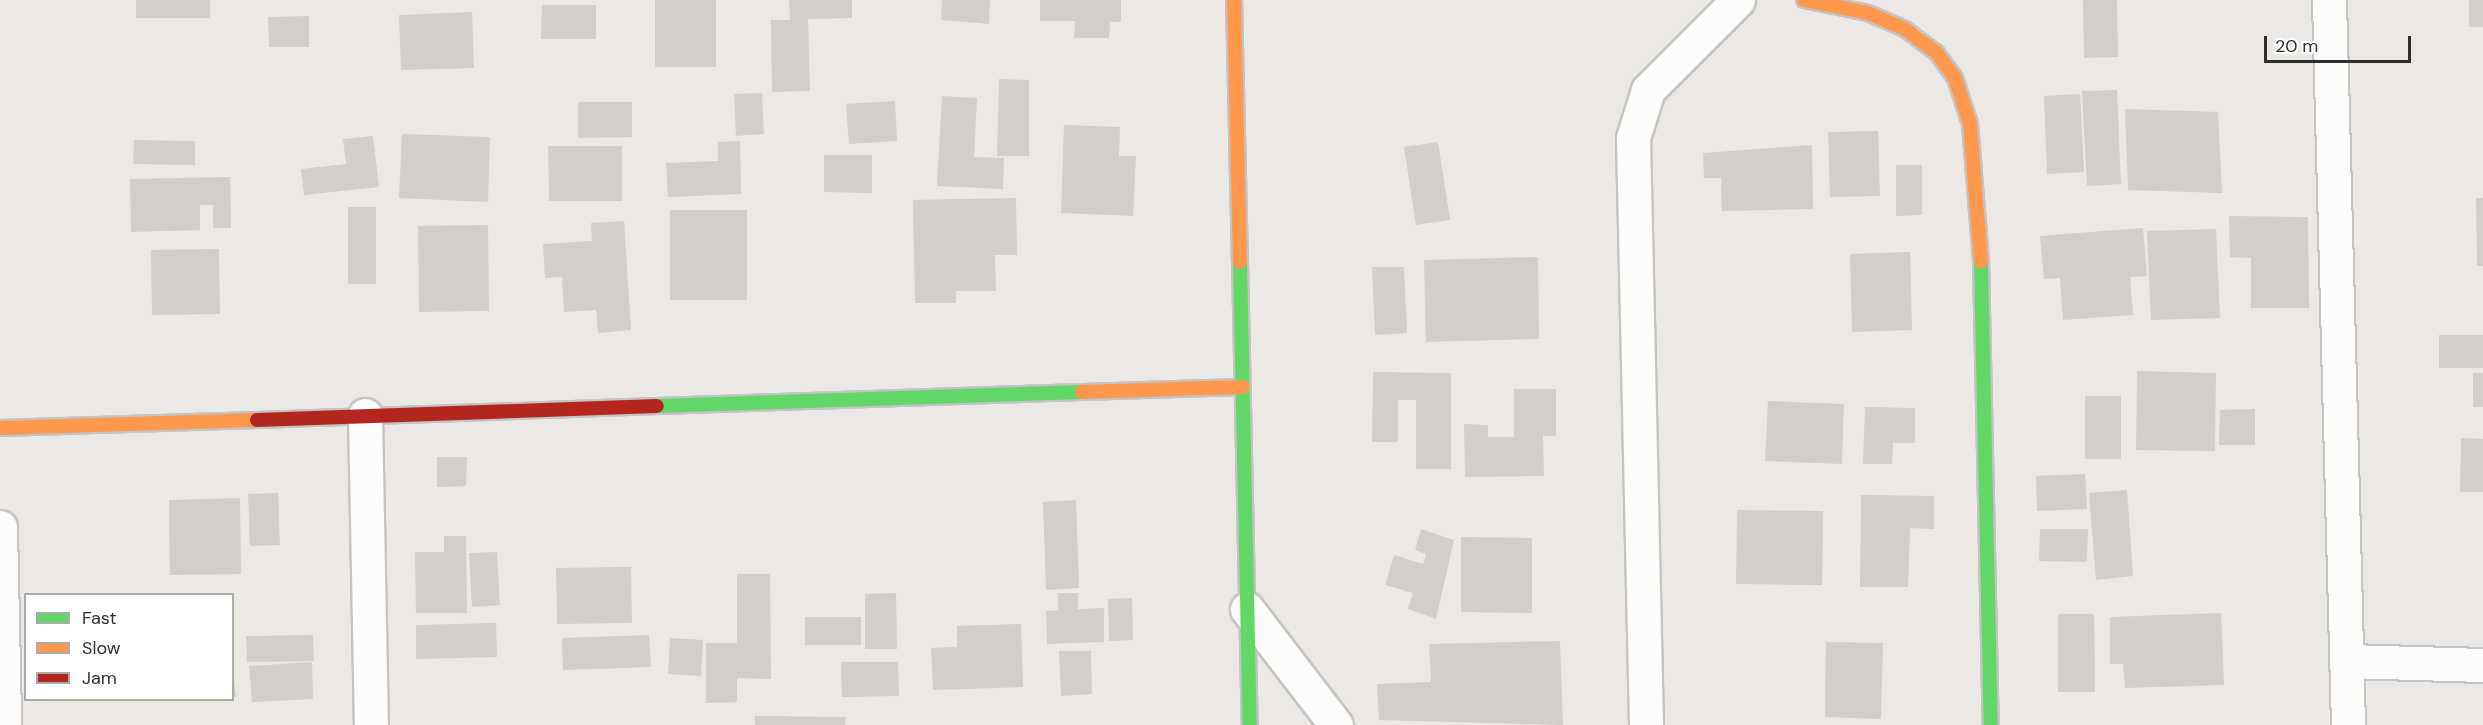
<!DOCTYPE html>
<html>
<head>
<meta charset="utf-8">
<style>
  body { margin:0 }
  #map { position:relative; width:2483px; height:725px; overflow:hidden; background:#ece8e4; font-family:"DM Sans",sans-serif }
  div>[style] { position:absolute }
  .building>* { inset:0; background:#d1cecb }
  .roads { filter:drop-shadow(2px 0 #c5c4c5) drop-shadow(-2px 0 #c5c4c5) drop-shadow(0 2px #c5c4c5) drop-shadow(0 -2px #c5c4c5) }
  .street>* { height:33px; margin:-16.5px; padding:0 16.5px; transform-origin:16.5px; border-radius:16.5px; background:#fcfcfb }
  .fast>* { height:14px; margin:-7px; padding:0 7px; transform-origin:7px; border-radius:7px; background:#63d668 }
  .slow>* { height:14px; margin:-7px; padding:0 7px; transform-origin:7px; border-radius:7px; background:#ff974d }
  .jam>* { height:14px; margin:-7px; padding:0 7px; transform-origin:7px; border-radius:7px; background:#b3261e }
  span { translate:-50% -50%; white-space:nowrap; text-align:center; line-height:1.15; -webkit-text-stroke:4.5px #fff; paint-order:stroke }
  .legend { position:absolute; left:24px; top:593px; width:210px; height:108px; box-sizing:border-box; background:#fff; border:2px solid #ababab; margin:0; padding:8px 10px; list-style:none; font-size:18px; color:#2e2e2e }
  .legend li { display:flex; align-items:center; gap:12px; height:30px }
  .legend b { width:30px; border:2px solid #ababab }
  .scale { position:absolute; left:2264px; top:36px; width:147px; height:27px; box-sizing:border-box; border:3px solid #2e2e2e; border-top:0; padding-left:8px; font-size:18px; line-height:21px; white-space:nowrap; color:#2e2e2e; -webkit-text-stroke:4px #fff; paint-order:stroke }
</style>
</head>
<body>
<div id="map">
  <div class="building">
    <div style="clip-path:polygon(136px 0,210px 0,210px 18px,136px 18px)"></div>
    <div style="clip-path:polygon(655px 0,716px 0,716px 67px,655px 67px)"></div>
    <div style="clip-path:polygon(789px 0,852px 0,852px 18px,808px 19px,810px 91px,772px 92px,771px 20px,790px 20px)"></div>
    <div style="clip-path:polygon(942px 0,990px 0,989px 24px,941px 20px)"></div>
    <div style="clip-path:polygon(1040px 0,1121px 0,1121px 22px,1110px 22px,1109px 38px,1074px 38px,1075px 21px,1040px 21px)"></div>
    <div style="clip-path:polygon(2083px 0,2117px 0,2118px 57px,2084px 58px)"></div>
    <div style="clip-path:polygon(2469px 0,2483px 0,2483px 27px,2469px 27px)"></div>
    <div style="clip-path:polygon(542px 5px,596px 5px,596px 39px,541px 39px)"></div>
    <div style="clip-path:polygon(472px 12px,474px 68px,401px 70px,399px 15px)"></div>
    <div style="clip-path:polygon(309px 16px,309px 47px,269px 47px,268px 17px)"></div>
    <div style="clip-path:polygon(999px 79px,1029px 80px,1029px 156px,997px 156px)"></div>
    <div style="clip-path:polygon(2117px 90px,2121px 184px,2087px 186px,2082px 91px)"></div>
    <div style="clip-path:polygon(762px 93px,764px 134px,736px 136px,734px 94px)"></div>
    <div style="clip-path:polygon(2080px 94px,2084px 172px,2047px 174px,2044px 96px)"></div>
    <div style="clip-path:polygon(942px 96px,977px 98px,974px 157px,1004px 158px,1003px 189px,937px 186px)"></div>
    <div style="clip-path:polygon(895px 101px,897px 141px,849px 144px,846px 104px)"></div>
    <div style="clip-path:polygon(578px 102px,632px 102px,632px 137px,578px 138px)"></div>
    <div style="clip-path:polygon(2125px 109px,2218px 112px,2222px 193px,2128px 190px)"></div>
    <div style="clip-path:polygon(1064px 125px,1120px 127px,1119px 156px,1136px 156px,1133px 216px,1061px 213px)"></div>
    <div style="clip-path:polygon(1878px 131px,1880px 196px,1830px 197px,1828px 132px)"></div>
    <div style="clip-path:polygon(402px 134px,490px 137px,488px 202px,399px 198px)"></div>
    <div style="clip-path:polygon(373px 136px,379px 187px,304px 195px,301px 169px,346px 164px,343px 139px)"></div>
    <div style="clip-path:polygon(134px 140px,195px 141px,195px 165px,133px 164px)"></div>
    <div style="clip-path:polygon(740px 141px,741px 194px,668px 197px,666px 163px,718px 161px,718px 142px)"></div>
    <div style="clip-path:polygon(1438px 142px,1450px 220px,1416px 225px,1404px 147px)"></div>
    <div style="clip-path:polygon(1812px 145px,1813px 209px,1722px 211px,1721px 178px,1704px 178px,1703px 153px)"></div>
    <div style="clip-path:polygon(548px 146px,622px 146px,622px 201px,549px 201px)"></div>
    <div style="clip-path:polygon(824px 155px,872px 155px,872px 193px,824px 192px)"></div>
    <div style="clip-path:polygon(1896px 165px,1922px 165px,1922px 215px,1896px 216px)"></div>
    <div style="clip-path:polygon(230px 177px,231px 228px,213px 228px,213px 205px,200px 205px,200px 230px,131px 232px,130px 179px)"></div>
    <div style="clip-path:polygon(1016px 198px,1017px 255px,995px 255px,996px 291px,956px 291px,956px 303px,915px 303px,913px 200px)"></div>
    <div style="clip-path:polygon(2476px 198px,2483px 198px,2483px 266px,2477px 266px)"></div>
    <div style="clip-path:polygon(348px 207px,376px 207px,376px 284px,348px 284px)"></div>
    <div style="clip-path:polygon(670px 210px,747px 210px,747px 300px,670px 300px)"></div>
    <div style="clip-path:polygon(2229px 216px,2308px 217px,2309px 308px,2251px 308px,2251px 258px,2230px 257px)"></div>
    <div style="clip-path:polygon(624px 221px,631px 330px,598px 333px,596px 310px,564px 312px,562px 277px,545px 278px,543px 244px,592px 241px,591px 223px)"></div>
    <div style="clip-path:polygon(488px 225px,489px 311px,419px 312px,418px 226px)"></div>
    <div style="clip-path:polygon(2143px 228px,2147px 276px,2130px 277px,2133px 315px,2063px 320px,2060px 278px,2044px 279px,2040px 236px)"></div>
    <div style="clip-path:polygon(2216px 229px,2220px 318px,2151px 320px,2147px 231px)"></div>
    <div style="clip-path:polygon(219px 249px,220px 314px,152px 315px,151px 250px)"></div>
    <div style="clip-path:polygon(1910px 252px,1912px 330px,1852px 332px,1850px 254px)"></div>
    <div style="clip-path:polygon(1538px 257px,1539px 339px,1426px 342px,1424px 260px)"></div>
    <div style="clip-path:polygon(1372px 267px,1404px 267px,1407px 333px,1375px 335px)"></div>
    <div style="clip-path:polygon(2439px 335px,2483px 335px,2483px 368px,2439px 368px)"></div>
    <div style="clip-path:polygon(2137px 371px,2216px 373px,2215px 451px,2136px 450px)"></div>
    <div style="clip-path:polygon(1373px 372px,1451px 373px,1451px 469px,1416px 469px,1416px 400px,1398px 400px,1398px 442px,1372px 442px)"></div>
    <div style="clip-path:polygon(2473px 373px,2483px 373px,2483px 407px,2473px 407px)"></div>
    <div style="clip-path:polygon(1514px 389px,1556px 389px,1556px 436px,1543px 436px,1544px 476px,1465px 477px,1464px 424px,1488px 425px,1488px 437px,1514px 437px)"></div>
    <div style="clip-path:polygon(2085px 396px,2121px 396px,2121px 459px,2085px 459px)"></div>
    <div style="clip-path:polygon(1768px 401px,1844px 404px,1842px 464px,1765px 461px)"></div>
    <div style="clip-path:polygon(1865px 407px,1915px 408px,1915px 443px,1893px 443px,1892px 464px,1863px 464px)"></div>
    <div style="clip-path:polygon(2255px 409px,2255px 445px,2219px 445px,2220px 410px)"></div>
    <div style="clip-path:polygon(2461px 438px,2483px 439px,2483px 492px,2460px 492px)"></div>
    <div style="clip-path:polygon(437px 457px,467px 457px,466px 486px,437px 487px)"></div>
    <div style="clip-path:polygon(2085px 474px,2087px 509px,2037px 511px,2036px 476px)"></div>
    <div style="clip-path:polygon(2127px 490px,2133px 576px,2096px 580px,2089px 493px)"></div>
    <div style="clip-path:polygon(278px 493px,280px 545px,250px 546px,248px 494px)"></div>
    <div style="clip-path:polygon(1861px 495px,1934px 496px,1934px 529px,1910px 528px,1908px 587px,1860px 587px)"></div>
    <div style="clip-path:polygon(240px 498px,241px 574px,170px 575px,169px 500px)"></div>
    <div style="clip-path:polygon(1076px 500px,1079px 588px,1046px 590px,1043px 502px)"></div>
    <div style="clip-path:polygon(1737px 510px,1823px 511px,1822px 585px,1736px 584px)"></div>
    <div style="clip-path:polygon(1421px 529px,1454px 540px,1436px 619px,1408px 609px,1413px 593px,1385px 585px,1394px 555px,1423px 564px,1426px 554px,1415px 550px)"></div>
    <div style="clip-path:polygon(2040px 529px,2088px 529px,2087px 562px,2039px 561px)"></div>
    <div style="clip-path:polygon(444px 536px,466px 536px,467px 613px,416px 613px,415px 552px,444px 552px)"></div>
    <div style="clip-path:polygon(1461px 537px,1532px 538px,1532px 613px,1461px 612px)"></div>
    <div style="clip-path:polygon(497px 552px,500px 605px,472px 607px,469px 553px)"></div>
    <div style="clip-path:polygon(631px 567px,632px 623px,557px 624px,556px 568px)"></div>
    <div style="clip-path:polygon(737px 574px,770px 574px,771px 679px,737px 678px,737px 702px,706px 703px,706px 643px,737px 643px)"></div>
    <div style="clip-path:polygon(896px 593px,897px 649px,865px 649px,865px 594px)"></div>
    <div style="clip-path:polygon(1058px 593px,1078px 593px,1078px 609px,1104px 608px,1104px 642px,1047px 644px,1046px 611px,1058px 610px)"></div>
    <div style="clip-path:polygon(1132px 598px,1133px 640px,1109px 641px,1108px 599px)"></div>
    <div style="clip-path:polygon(2221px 613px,2224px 685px,2125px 688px,2123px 664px,2110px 664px,2110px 617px)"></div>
    <div style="clip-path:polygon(2058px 614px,2094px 614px,2095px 692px,2058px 692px)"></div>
    <div style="clip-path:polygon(805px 617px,861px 617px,861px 645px,805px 645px)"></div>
    <div style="clip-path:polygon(496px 623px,497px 657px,416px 659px,416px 625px)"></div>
    <div style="clip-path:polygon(1021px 624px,1023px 687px,933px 690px,931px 648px,957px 647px,957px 626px)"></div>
    <div style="clip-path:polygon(313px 635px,314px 661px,247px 662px,246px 636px)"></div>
    <div style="clip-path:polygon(649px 635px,651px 667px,563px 670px,562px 638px)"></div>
    <div style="clip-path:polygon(670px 638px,703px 640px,701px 676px,668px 674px)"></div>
    <div style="clip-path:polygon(1560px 641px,1563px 725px,1379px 720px,1377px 684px,1431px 682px,1429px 644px)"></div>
    <div style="clip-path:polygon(1826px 642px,1883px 643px,1881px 719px,1825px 717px)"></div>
    <div style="clip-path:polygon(1059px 651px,1091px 651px,1092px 694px,1061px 696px)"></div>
    <div style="clip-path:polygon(232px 661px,236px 697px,232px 697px)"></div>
    <div style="clip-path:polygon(312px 662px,313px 699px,252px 702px,249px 666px)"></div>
    <div style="clip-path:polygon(841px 662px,898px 662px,899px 696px,842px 697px)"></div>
    <div style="clip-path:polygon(755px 716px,846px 717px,845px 725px,755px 725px)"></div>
  </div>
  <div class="roads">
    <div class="street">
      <div style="left:2329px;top:0;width:725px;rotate:88.5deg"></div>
      <div style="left:365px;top:415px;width:310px;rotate:88.9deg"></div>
      <div style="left:0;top:527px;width:198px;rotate:88.8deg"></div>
      <div style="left:1247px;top:609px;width:146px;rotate:52.5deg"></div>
      <div style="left:2348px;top:661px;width:135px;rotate:1.7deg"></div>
      <div style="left:1646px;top:725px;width:587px;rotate:-91.27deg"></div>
      <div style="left:1633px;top:138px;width:50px;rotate:-72.6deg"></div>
      <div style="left:1648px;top:90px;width:127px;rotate:-45deg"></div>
    </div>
    <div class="fast">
      <div style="left:1240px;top:262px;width:463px;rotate:88.8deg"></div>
      <div style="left:1981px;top:262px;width:463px;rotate:88.8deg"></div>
      <div style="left:657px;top:406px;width:425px;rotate:-1.9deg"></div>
    </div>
    <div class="slow">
      <div style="left:1234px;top:0;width:262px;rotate:88.7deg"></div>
      <div style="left:1804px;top:0;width:65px;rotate:11.5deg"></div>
      <div style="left:1868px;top:13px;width:40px;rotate:23.4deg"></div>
      <div style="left:1905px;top:29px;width:39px;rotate:37deg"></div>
      <div style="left:1936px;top:52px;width:32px;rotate:54deg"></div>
      <div style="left:1955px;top:78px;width:48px;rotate:71.9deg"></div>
      <div style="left:1970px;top:124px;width:138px;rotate:85.4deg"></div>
      <div style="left:1082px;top:392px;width:161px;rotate:-1.8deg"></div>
      <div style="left:0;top:428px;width:257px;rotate:-1.8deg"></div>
    </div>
    <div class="jam">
      <div style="left:257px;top:420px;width:400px;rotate:-2deg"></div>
    </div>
  </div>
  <ul class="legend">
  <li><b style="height:8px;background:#63d668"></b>Fast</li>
  <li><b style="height:8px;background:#ff974d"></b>Slow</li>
  <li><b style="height:8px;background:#b3261e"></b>Jam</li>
  </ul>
  <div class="scale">20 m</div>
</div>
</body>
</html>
